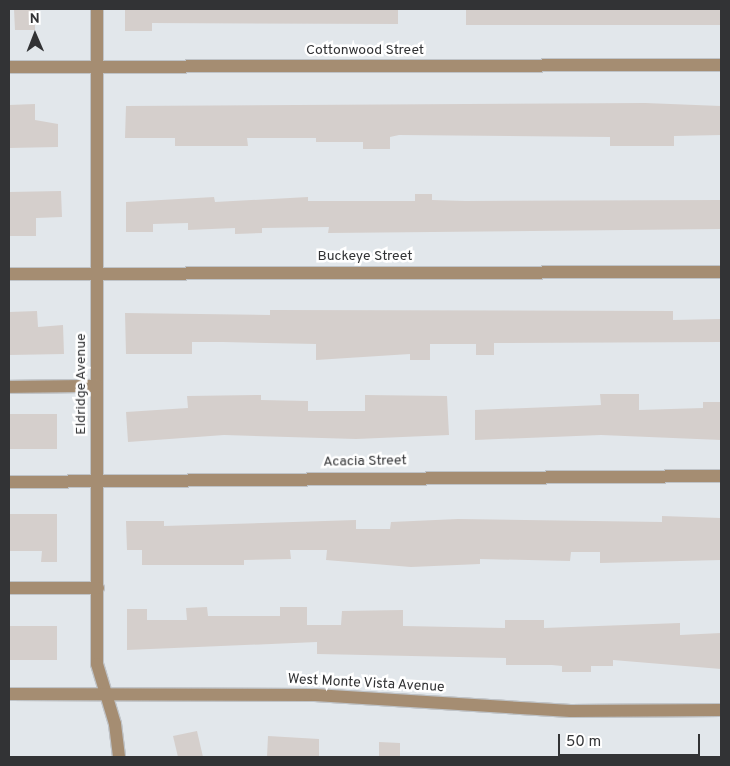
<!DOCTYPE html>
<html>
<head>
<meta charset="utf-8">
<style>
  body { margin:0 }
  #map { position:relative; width:730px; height:766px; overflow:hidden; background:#e2e7eb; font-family:Overpass,sans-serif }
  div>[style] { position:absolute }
  .building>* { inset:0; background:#d5cfcc }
  .roads { filter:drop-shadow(1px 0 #bfc3c7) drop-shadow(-1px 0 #bfc3c7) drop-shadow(0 1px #bfc3c7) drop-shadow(0 -1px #bfc3c7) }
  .minor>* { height:12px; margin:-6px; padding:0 6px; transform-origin:6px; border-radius:6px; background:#a58d72 }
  span { translate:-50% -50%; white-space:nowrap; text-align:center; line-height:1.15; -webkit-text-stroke:5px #fff; paint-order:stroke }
  .street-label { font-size:14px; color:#323335 }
  .frame { position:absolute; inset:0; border:10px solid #323335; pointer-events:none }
  .north { position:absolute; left:10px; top:10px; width:50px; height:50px; -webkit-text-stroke:4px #fff; paint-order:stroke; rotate:359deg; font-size:14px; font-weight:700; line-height:20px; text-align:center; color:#323335 }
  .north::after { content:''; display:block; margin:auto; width:18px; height:22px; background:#323335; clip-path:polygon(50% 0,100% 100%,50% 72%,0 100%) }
  .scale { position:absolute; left:558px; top:734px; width:142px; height:22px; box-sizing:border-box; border:2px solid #323335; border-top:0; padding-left:6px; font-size:15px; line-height:18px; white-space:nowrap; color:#323335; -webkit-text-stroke:4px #fff; paint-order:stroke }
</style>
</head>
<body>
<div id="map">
  <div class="building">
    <div style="clip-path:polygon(14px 9px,35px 9px,35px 30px,15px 30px)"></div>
    <div style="clip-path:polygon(125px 9px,398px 9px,398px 24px,152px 23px,152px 31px,125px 31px)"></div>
    <div style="clip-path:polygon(466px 9px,721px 9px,721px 25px,466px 25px)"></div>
    <div style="clip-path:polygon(645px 103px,721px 106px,721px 135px,674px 136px,674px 146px,610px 146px,610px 137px,399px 135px,390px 137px,390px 149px,363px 149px,363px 142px,316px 142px,316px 138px,247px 138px,248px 146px,175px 146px,175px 138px,125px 138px,126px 106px)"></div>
    <div style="clip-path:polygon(35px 104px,35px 120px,58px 124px,58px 147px,9px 148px,9px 105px)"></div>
    <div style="clip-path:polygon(61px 191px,62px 217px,36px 218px,36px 236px,9px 236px,9px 192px)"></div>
    <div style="clip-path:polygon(415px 194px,432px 194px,432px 200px,465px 201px,721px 200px,721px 229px,328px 233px,329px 227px,262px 228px,262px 233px,235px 234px,235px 228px,188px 230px,188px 223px,153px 224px,153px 232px,126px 232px,126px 202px,214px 197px,215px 202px,308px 197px,308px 201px,415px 201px)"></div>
    <div style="clip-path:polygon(270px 310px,673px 311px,673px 320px,721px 319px,721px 342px,494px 343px,494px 355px,476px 355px,476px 344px,430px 344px,430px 360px,410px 360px,410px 354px,316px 360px,316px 344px,223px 342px,192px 342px,192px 354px,126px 354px,125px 313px,270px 315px)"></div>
    <div style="clip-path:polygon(37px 311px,38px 327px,63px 325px,64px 354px,9px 355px,9px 312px)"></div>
    <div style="clip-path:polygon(600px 394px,639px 394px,639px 410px,703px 408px,703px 402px,721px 402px,721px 440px,601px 435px,475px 440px,475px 410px,601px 405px)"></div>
    <div style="clip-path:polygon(261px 395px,261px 400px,308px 401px,308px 411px,365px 411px,365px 395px,447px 396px,449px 435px,356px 439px,224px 435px,128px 442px,126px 412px,188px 408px,187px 396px)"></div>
    <div style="clip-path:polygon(9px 414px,57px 414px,57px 449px,9px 449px)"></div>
    <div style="clip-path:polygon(9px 514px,57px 514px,57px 562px,41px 562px,42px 551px,9px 551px)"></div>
    <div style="clip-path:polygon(662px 516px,721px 518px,721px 560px,600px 563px,600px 552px,571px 552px,570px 561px,480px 559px,480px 564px,411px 567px,326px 560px,327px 550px,290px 550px,291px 559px,244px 560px,244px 565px,142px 565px,142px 550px,127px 550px,126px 521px,164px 521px,164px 526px,356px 520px,356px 529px,390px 529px,391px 522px,458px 519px,662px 522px)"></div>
    <div style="clip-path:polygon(207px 607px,208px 616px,280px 616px,280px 607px,307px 607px,307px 625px,341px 625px,342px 611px,403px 610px,403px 626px,505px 628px,505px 620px,544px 620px,544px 628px,680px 623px,680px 635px,721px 633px,721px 669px,613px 660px,613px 666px,591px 666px,591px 672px,562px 672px,562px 666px,552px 665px,506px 665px,506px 658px,317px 654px,317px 642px,127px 650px,127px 609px,147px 609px,147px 620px,187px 620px,186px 608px)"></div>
    <div style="clip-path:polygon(9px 626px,57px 626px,57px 660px,9px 660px)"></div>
    <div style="clip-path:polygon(197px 731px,203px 757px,178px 757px,173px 736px)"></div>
    <div style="clip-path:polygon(268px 736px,319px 739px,319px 757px,267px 757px)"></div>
    <div style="clip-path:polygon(379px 742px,400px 743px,400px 757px,379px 757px)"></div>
  </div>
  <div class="roads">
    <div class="minor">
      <div style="left:97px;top:9px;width:655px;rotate:90deg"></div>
      <div style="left:97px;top:664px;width:63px;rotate:73.3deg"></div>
      <div style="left:115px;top:724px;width:33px;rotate:83deg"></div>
      <div style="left:9px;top:67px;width:712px;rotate:-0.16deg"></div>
      <div style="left:9px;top:274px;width:712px;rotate:-0.16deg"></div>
      <div style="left:9px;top:387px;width:88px;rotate:-0.7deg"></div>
      <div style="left:9px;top:482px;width:712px;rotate:-0.48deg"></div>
      <div style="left:9px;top:588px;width:89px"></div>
      <div style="left:9px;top:694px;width:306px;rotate:0.2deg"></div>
      <div style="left:315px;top:695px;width:256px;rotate:3.6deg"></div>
      <div style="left:571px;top:711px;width:150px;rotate:-0.4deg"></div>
    </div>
  </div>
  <div class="street-label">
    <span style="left:365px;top:51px">Cottonwood Street</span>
    <span style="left:365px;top:257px">Buckeye Street</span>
    <span style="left:82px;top:384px;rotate:-90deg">Eldridge Avenue</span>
    <span style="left:365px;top:462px;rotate:-1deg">Acacia Street</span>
    <span style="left:366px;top:684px;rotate:3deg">West Monte Vista Avenue</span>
  </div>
  <div class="frame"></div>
  <div class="north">N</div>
  <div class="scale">50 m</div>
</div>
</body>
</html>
